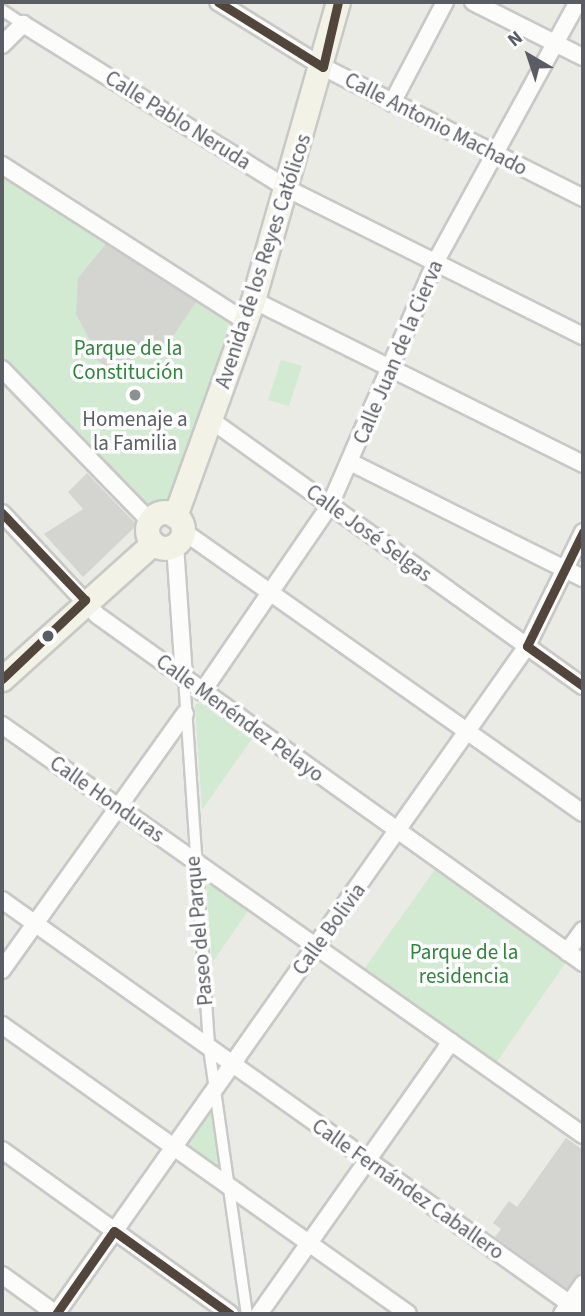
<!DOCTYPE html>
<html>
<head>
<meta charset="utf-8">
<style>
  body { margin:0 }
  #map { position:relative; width:585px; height:1316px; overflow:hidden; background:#ebebe5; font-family:"Source Sans 3",sans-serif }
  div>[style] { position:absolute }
  .green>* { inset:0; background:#d2e9d2 }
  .building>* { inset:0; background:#d4d4d0 }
  .roads { filter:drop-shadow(2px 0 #c8c9c7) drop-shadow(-2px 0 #c8c9c7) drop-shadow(0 2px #c8c9c7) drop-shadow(0 -2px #c8c9c7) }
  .pedestrian>* { height:10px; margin:-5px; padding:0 5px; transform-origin:5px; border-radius:5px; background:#fcfcfb }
  .minor>* { height:16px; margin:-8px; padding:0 8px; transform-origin:8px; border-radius:8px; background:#fcfcfb }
  .primary>* { height:23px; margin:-11.5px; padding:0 11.5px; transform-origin:11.5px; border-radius:11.5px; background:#f2f2e7 }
  .primary>.ring { margin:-11.5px; padding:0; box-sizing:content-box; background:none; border:23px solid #f2f2e7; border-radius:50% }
  .bus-1>* { height:9px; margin:-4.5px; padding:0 4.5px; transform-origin:4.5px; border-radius:4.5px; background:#52453c }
  .dots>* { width:19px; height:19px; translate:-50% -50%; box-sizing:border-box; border:4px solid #fff; border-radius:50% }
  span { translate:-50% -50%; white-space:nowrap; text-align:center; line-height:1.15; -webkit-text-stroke:7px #fff; paint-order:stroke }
  .street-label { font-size:21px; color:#5a5d64 }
  .park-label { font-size:21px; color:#30853e }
  .poi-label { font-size:21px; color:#5a5d64 }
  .frame { position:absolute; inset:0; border:4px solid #5a5d64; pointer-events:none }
  .north { position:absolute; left:494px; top:21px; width:70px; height:70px; -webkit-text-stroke:5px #fff; paint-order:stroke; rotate:321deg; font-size:19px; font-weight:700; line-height:28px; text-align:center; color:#5a5d64 }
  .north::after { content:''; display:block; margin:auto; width:24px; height:32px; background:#5a5d64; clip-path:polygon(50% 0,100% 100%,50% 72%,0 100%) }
</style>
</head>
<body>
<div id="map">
  <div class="green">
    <div style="clip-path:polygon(2px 165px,245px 321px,172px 517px,159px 531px,2px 368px)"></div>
    <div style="clip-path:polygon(281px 360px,302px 366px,289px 406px,268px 400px)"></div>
    <div style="clip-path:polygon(202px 701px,253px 737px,202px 810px,195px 705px)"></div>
    <div style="clip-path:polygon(441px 861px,571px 955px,491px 1070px,359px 976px)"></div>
    <div style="clip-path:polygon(213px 881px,250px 908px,212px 963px,206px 885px)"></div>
    <div style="clip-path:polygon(214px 1092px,232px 1190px,173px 1148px)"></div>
  </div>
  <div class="building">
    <div style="clip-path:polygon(106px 244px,196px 302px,169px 342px,130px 357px,129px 371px,108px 367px,79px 349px,90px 340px,76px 314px,78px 278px)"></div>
    <div style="clip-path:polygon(87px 473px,137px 525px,83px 577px,44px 534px,83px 509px,68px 492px)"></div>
    <div style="clip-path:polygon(566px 1138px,583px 1150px,583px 1272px,567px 1289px,495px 1237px,501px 1229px,493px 1223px,509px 1201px,517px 1207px)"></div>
  </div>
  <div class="roads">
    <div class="pedestrian">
      <div style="left:2px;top:10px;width:25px;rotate:34deg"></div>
      <div style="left:184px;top:678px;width:371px;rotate:86.1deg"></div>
      <div style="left:209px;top:1048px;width:269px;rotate:81.9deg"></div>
    </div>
    <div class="minor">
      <div style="left:218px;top:2px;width:123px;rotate:31.8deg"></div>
      <div style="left:323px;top:67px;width:291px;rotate:26.7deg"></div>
      <div style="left:473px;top:2px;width:123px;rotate:26.6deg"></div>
      <div style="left:2px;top:45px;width:30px;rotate:-45deg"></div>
      <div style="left:23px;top:24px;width:312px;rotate:31.9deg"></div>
      <div style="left:288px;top:189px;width:330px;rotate:26.5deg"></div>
      <div style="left:392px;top:103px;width:114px;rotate:-62.3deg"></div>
      <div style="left:2px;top:165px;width:289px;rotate:32.7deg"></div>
      <div style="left:253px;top:300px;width:369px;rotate:26.4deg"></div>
      <div style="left:2px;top:369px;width:212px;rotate:45.8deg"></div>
      <div style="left:211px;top:420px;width:457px;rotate:35.6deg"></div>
      <div style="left:350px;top:462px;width:260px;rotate:26.5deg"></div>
      <div style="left:2px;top:513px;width:139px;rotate:47deg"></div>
      <div style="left:97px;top:615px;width:598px;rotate:35.6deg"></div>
      <div style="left:183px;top:531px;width:489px;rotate:35.2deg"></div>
      <div style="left:175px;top:545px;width:133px;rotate:86.1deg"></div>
      <div style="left:202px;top:692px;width:227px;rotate:-55.6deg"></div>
      <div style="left:330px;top:505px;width:266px;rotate:-66.5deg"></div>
      <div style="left:436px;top:261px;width:295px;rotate:-61.3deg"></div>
      <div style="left:2px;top:725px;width:711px;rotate:35.21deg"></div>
      <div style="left:2px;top:900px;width:713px;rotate:35.41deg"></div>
      <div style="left:567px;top:952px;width:27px;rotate:-54deg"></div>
      <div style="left:2px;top:970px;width:315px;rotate:-54.5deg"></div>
      <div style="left:2px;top:1025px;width:498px;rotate:35.4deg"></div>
      <div style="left:2px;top:1150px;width:281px;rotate:35.7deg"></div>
      <div style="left:2px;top:1275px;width:67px;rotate:35.8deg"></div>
      <div style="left:56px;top:1314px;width:817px;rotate:-54.81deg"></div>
      <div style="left:527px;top:646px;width:127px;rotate:-63.8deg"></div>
      <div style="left:259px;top:1314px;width:333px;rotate:-54.8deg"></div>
      <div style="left:562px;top:1314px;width:37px;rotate:-55deg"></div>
    </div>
    <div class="primary">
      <div class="ring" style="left:147px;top:512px;width:13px;height:13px"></div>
      <div style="left:175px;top:516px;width:230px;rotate:-70.1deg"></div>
      <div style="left:253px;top:300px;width:310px;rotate:-74.1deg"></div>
      <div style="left:2px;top:679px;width:203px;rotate:-42deg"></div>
    </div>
  </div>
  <div class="bus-1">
    <div style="left:218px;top:2px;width:123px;rotate:31.8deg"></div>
    <div style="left:323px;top:67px;width:67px;rotate:-77deg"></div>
    <div style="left:2px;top:513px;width:120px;rotate:46.3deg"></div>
    <div style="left:527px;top:646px;width:127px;rotate:-63.8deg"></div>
    <div style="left:527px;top:646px;width:69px;rotate:35.5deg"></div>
    <div style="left:2px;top:679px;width:115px;rotate:-43.6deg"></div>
    <div style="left:114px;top:1231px;width:143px;rotate:35.6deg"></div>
    <div style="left:56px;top:1314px;width:101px;rotate:-55.1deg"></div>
  </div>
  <div class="dots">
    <div style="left:135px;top:395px;background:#8d8f91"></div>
    <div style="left:48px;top:636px;background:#5a5d64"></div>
  </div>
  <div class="street-label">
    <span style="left:178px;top:120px;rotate:32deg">Calle Pablo Neruda</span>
    <span style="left:436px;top:124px;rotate:27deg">Calle Antonio Machado</span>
    <span style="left:263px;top:261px;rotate:-72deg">Avenida de los Reyes Católicos</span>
    <span style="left:398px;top:352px;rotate:-67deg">Calle Juan de la Cierva</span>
    <span style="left:369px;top:533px;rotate:36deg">Calle José Selgas</span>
    <span style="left:240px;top:718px;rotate:36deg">Calle Menéndez Pelayo</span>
    <span style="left:107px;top:799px;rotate:35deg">Calle Honduras</span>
    <span style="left:329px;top:929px;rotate:-54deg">Calle Bolivia</span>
    <span style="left:199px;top:931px;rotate:-95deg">Paseo del Parque</span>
    <span style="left:408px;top:1189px;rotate:35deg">Calle Fernández Caballero</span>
  </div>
  <div class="park-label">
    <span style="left:128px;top:360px">Parque de la<br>Constitución</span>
    <span style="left:464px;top:964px">Parque de la<br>residencia</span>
  </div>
  <div class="poi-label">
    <span style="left:135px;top:431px">Homenaje a<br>la Familia</span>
  </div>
  <div class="frame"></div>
  <div class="north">N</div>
</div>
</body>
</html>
